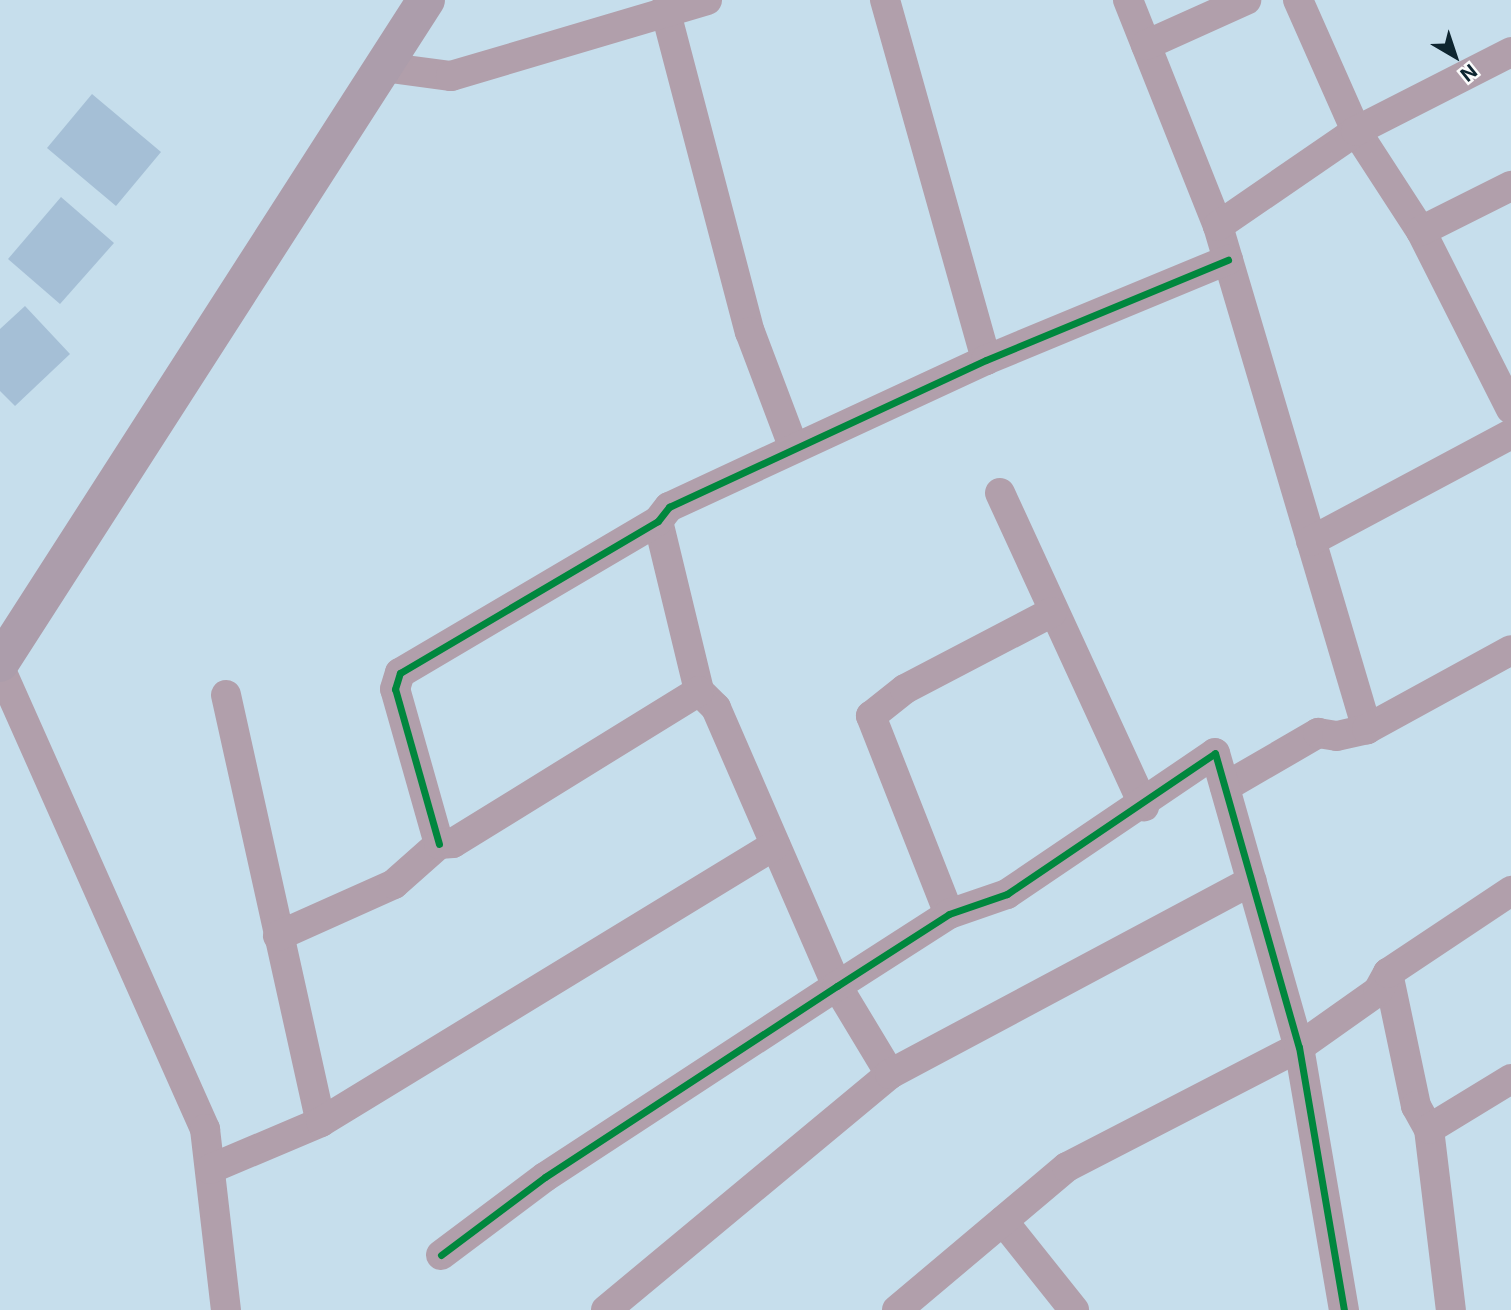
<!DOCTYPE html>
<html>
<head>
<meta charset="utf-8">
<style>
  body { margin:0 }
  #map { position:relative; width:1511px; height:1310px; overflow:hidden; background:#c6deec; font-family:Inter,sans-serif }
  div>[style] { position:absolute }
  .building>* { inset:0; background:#a5bfd6 }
  .minor>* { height:30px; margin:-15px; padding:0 15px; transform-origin:15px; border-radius:15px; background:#b19fab }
  .secondary>* { height:38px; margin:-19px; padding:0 19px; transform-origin:19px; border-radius:19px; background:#ac9dab }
  .cycleway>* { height:7px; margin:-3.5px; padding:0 3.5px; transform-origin:3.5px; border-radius:3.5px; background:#00873e }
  span { translate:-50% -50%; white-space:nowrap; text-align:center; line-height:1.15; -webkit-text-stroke:6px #fcfcfc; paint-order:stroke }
  .north { position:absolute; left:1420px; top:21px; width:70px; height:70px; -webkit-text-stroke:5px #fcfcfc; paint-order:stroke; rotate:141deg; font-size:19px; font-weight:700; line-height:28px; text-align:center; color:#0e2530 }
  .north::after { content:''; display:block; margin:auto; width:24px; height:32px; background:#0e2530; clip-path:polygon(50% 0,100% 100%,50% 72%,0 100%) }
</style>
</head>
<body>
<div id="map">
  <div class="building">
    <div style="clip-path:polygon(92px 94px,161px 152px,116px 206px,47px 148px)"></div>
    <div style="clip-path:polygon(61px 197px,114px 243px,60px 304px,8px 259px)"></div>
    <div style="clip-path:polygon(25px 306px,70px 354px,15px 406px,0 391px,0 329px)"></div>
  </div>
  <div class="minor">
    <div style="left:885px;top:0;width:374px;rotate:74.3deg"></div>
    <div style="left:1128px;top:0;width:243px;rotate:68.3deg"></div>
    <div style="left:1218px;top:226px;width:525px;rotate:73.5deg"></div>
    <div style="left:1298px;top:0;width:143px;rotate:66.1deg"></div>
    <div style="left:1356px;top:131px;width:119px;rotate:57deg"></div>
    <div style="left:1421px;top:231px;width:199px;rotate:63.2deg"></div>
    <div style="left:665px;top:9px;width:334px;rotate:75.3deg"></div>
    <div style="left:750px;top:332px;width:122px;rotate:69.3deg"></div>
    <div style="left:1146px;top:45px;width:110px;rotate:-24.2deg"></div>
    <div style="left:383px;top:67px;width:69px;rotate:7.5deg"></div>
    <div style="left:451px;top:76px;width:267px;rotate:-16.5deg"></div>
    <div style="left:1218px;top:226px;width:168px;rotate:-34.5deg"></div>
    <div style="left:1356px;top:131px;width:174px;rotate:-27deg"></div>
    <div style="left:1421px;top:231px;width:101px;rotate:-26.6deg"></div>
    <div style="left:1000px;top:493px;width:345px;rotate:65.3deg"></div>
    <div style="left:658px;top:521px;width:175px;rotate:76.4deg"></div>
    <div style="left:699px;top:691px;width:24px;rotate:45deg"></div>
    <div style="left:716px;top:708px;width:303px;rotate:66.5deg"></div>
    <div style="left:837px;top:986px;width:103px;rotate:58.9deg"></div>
    <div style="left:1311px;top:541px;width:227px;rotate:-28.1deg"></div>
    <div style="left:0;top:668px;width:505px;rotate:66.03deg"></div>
    <div style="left:205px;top:1129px;width:182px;rotate:83.4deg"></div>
    <div style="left:226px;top:695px;width:437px;rotate:77.5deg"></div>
    <div style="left:1225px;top:787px;width:108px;rotate:-30.1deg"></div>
    <div style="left:1318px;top:733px;width:19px;rotate:9deg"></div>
    <div style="left:1337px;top:736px;width:31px;rotate:-13deg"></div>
    <div style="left:1367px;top:729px;width:164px;rotate:-28.7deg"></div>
    <div style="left:439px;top:844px;width:161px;rotate:-105.8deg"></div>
    <div style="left:395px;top:689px;width:17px;rotate:-73deg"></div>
    <div style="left:400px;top:673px;width:299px;rotate:-30.5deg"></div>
    <div style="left:658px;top:521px;width:18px;rotate:-52deg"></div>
    <div style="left:669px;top:507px;width:349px;rotate:-24.9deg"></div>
    <div style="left:986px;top:360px;width:262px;rotate:-22.5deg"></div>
    <div style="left:949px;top:914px;width:213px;rotate:-111.5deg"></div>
    <div style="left:871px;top:716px;width:43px;rotate:-38.5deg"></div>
    <div style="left:905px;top:689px;width:166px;rotate:-27.6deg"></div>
    <div style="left:278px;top:936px;width:127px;rotate:-24.1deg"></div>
    <div style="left:394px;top:884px;width:60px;rotate:-41.6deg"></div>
    <div style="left:439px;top:844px;width:14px;rotate:-4deg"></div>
    <div style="left:453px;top:843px;width:289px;rotate:-31.7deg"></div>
    <div style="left:1388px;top:973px;width:136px;rotate:78.1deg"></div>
    <div style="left:1416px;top:1106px;width:26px;rotate:61deg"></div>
    <div style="left:1429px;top:1129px;width:182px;rotate:83.1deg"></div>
    <div style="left:1429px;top:1129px;width:96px;rotate:-31.4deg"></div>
    <div style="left:210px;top:1169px;width:121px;rotate:-22.9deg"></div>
    <div style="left:321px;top:1122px;width:532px;rotate:-31.39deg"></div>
    <div style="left:1003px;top:1221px;width:114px;rotate:51.4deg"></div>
    <div style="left:441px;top:1255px;width:130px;rotate:-36.9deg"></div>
    <div style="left:545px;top:1177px;width:349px;rotate:-33.2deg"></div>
    <div style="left:837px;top:986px;width:133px;rotate:-32.7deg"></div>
    <div style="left:949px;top:914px;width:61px;rotate:-19deg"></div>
    <div style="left:1007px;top:894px;width:251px;rotate:-34.1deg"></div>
    <div style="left:1215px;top:753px;width:306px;rotate:74.1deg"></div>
    <div style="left:1299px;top:1047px;width:267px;rotate:80.3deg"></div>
    <div style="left:606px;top:1310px;width:369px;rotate:-39.7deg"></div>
    <div style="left:890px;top:1074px;width:410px;rotate:-28.1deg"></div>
    <div style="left:897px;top:1310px;width:222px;rotate:-40.1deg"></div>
    <div style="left:1067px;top:1167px;width:261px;rotate:-27.3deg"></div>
    <div style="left:1299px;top:1047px;width:97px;rotate:-35.3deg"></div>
    <div style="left:1378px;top:991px;width:21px;rotate:-61deg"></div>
    <div style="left:1388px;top:973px;width:148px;rotate:-33.7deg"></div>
  </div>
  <div class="secondary">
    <div style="left:0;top:663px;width:788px;rotate:-57.28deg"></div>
  </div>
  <div class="cycleway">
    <div style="left:439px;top:844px;width:161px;rotate:-105.8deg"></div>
    <div style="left:395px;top:689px;width:17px;rotate:-73deg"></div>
    <div style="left:400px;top:673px;width:299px;rotate:-30.5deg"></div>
    <div style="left:658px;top:521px;width:18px;rotate:-52deg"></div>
    <div style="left:669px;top:507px;width:349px;rotate:-24.9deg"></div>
    <div style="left:986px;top:360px;width:262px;rotate:-22.5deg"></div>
    <div style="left:441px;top:1255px;width:130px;rotate:-36.9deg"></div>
    <div style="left:545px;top:1177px;width:349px;rotate:-33.2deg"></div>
    <div style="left:837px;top:986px;width:133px;rotate:-32.7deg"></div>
    <div style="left:949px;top:914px;width:61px;rotate:-19deg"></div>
    <div style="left:1007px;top:894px;width:251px;rotate:-34.1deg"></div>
    <div style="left:1215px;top:753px;width:306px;rotate:74.1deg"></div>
    <div style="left:1299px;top:1047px;width:267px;rotate:80.3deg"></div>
  </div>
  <div class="north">N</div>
</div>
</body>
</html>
